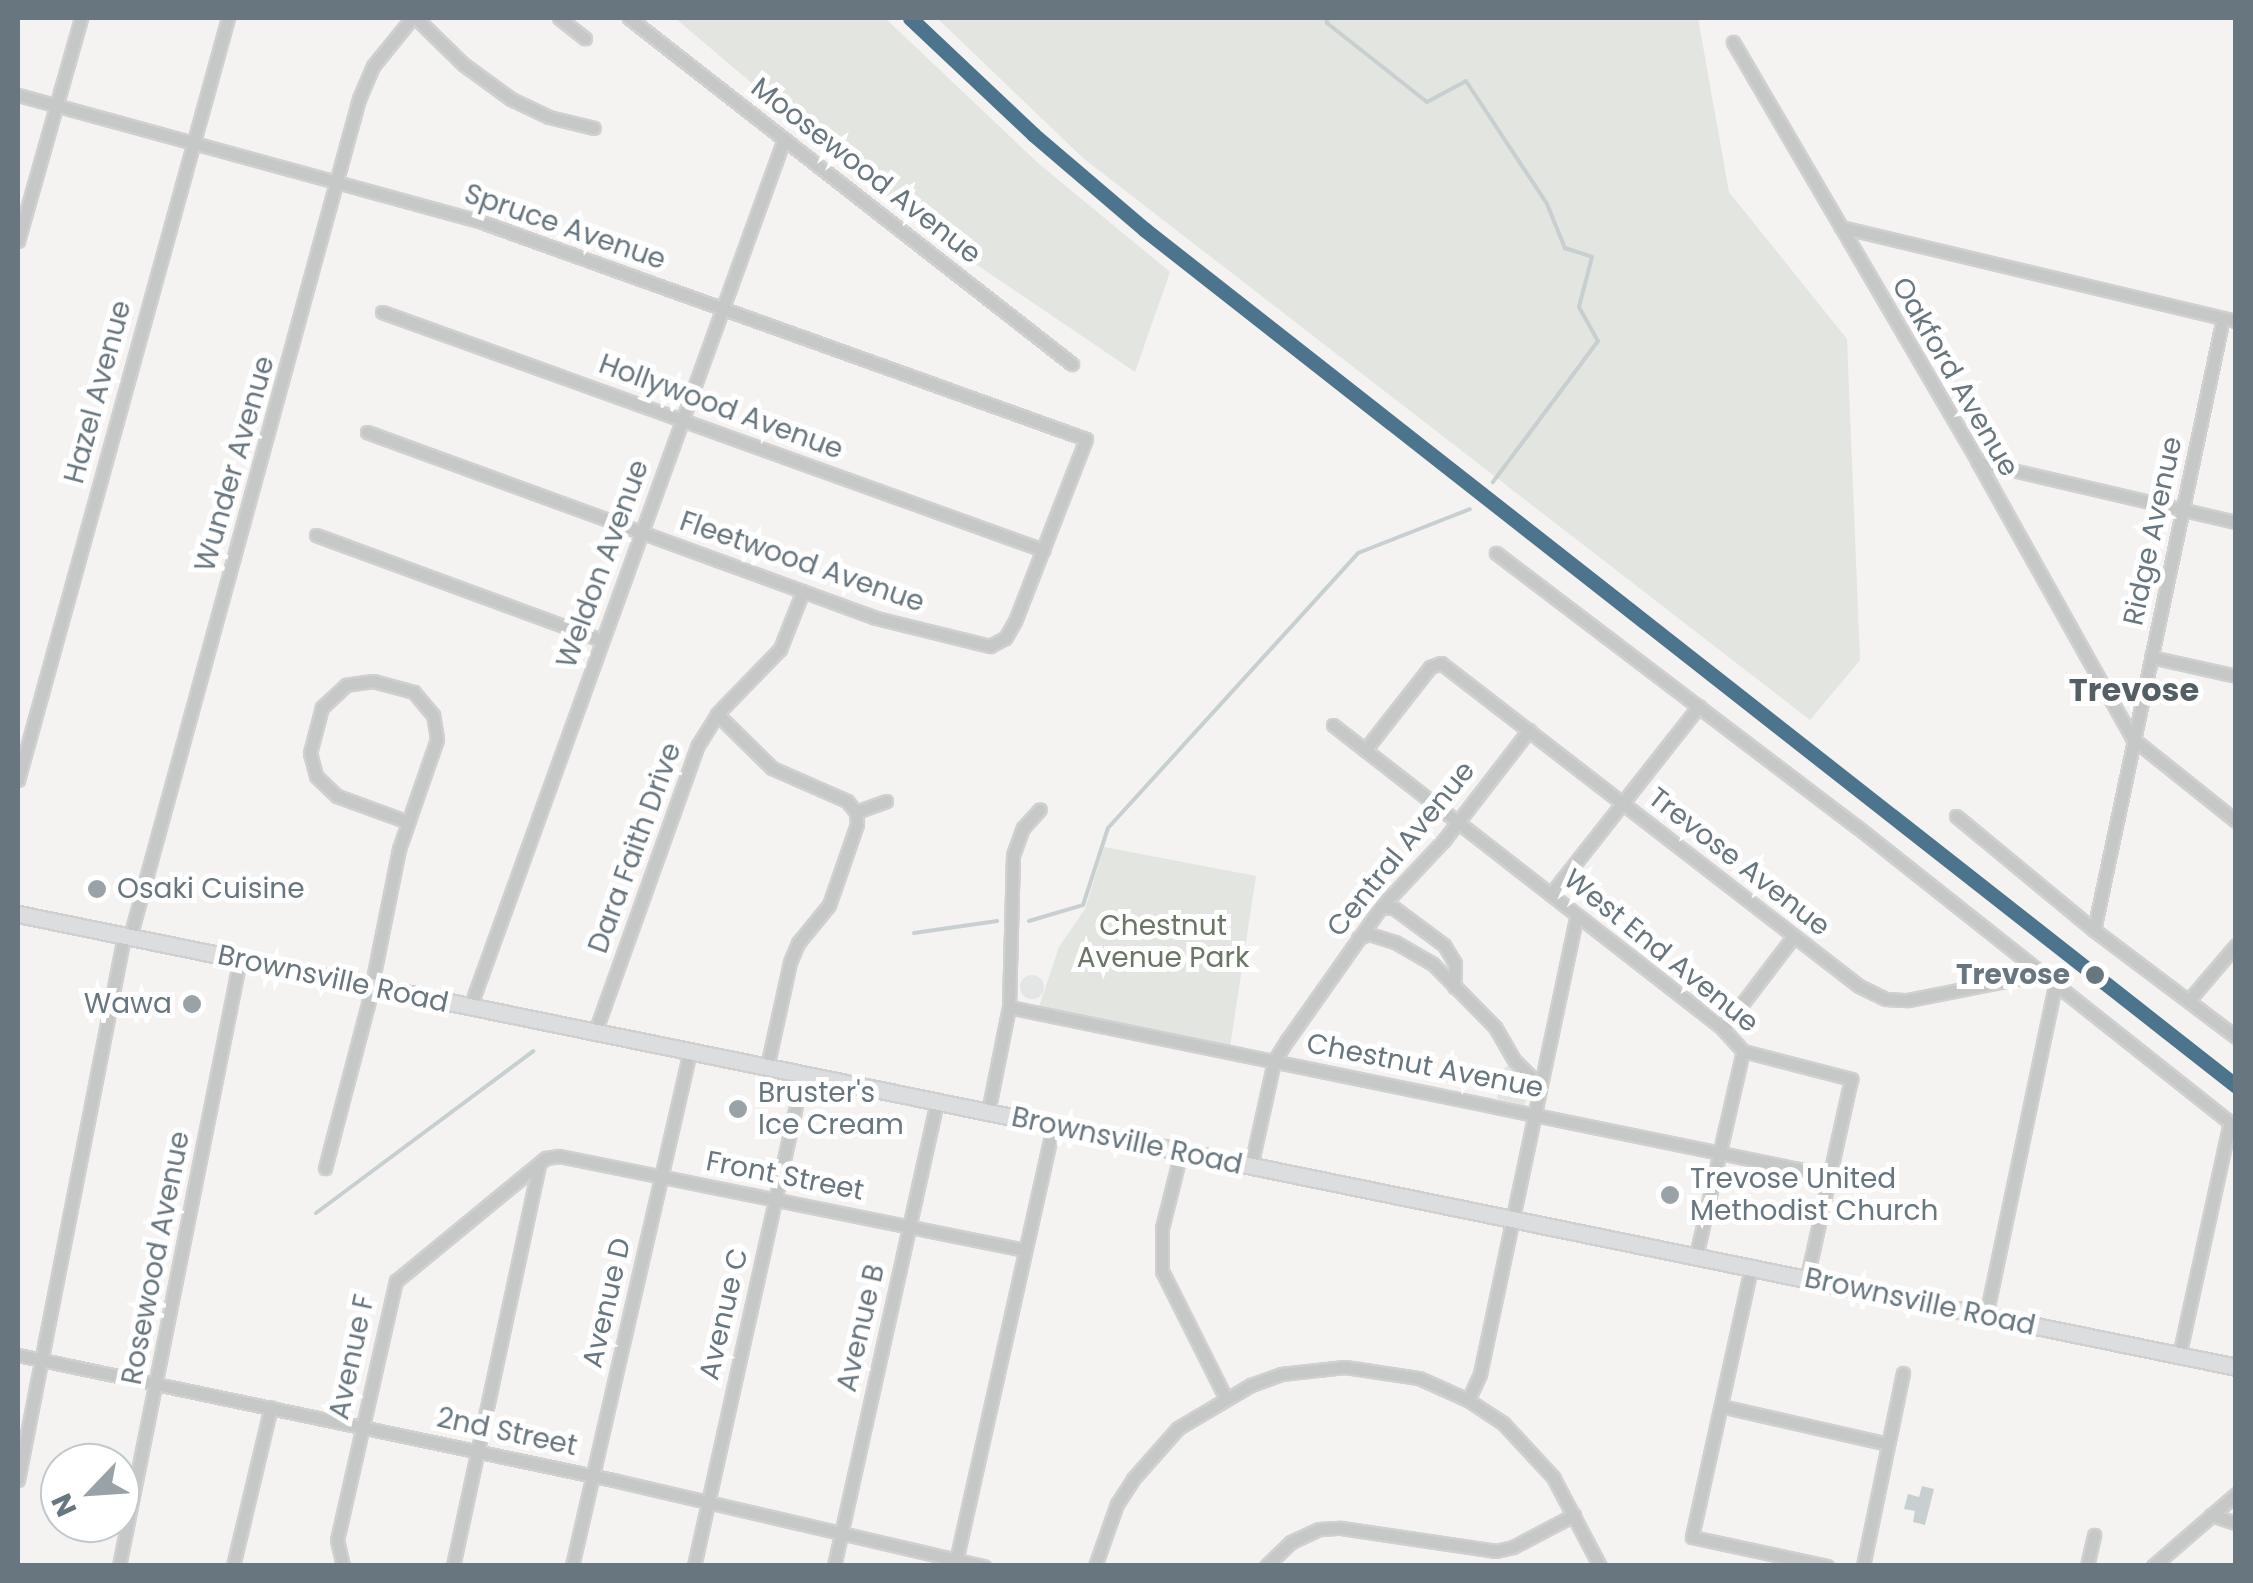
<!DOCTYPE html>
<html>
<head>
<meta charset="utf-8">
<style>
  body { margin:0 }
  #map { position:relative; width:2253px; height:1583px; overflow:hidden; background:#f4f3f2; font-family:Poppins,sans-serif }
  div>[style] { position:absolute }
  .built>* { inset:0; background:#e4e5e5 }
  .round { border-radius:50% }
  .green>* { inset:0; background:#e2e5e0 }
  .water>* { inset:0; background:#c7cfd1 }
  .stream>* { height:4px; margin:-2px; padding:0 2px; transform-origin:2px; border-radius:2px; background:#c7cfd1 }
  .roads { filter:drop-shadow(2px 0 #d0d0d0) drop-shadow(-2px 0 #d0d0d0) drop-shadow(0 2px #d0d0d0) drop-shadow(0 -2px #d0d0d0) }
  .street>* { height:11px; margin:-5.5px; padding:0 5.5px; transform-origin:5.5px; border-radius:5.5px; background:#c6c8c8 }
  .secondary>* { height:15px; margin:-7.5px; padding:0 7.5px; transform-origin:7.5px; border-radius:7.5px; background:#dcddde }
  .rail-1>* { height:15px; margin:-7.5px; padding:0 7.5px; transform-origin:7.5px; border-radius:7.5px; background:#4c748c }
  .dots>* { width:28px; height:28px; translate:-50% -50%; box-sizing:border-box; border:5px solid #fff; border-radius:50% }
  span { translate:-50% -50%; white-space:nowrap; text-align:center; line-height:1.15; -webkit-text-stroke:10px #fff; paint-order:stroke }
  .street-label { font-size:28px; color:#67767f }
  .poi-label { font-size:28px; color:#67767f }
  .left { translate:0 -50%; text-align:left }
  .right { translate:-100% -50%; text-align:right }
  .park-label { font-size:28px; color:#6a7765 }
  .stop-label { font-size:28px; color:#67767f; font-weight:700 }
  .quarter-label { font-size:32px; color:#545f65; font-weight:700 }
  .frame { position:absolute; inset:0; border:20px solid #67767f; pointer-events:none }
  .north { position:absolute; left:40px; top:1443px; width:100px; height:100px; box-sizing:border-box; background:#fff; border:2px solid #c2c8cc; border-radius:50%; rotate:245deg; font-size:28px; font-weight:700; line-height:40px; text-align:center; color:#67767f }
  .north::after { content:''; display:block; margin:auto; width:35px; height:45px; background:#98a2a7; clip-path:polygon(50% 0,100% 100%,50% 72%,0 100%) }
</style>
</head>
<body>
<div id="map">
  <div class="built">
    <div class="round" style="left:1020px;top:975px;width:24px;height:24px"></div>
  </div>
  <div class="green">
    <div style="clip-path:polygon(675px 18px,885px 18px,1038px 163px,1170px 272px,1135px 372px,924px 229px)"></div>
    <div style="clip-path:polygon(937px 18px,1698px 18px,1729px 192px,1847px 339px,1860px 660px,1810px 720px,1083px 158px)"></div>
    <div style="clip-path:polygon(1104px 847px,1256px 876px,1230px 1047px,1039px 1007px,1059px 947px,1085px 909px)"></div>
    <div style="clip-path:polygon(1512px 1063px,1532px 1087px,1524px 1105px,1497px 1099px,1501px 1070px)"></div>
  </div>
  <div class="water">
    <div style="clip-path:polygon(1922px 1486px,1934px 1489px,1925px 1525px,1913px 1522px,1915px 1511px,1904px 1509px,1908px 1494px,1919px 1497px)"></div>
  </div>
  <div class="stream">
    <div style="left:1326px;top:18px;width:5px;rotate:79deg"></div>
    <div style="left:1327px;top:23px;width:127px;rotate:38.3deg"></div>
    <div style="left:1427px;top:102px;width:44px;rotate:-28.3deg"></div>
    <div style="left:1466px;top:81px;width:147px;rotate:56.6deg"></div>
    <div style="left:1547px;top:204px;width:48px;rotate:67.8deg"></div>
    <div style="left:1565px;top:248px;width:28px;rotate:18deg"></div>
    <div style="left:1592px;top:257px;width:52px;rotate:104.6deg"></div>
    <div style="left:1579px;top:307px;width:39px;rotate:61deg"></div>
    <div style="left:1598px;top:341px;width:176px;rotate:126.7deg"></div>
    <div style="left:1029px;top:921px;width:56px;rotate:-16.5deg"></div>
    <div style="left:1083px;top:905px;width:81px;rotate:-72deg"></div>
    <div style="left:1108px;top:828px;width:372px;rotate:-47.7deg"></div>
    <div style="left:1358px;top:553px;width:120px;rotate:-21.4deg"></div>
    <div style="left:914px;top:933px;width:84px;rotate:-8.2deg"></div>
    <div style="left:316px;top:1213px;width:271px;rotate:-36.7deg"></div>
  </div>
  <div class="roads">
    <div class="street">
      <div style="left:416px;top:18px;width:66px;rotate:44.4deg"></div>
      <div style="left:463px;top:64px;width:59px;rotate:36.1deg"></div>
      <div style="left:511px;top:99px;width:42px;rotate:25.3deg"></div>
      <div style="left:549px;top:117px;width:46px;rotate:13.7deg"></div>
      <div style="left:559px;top:18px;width:33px;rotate:38deg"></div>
      <div style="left:629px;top:18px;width:562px;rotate:37.99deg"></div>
      <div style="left:1733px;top:42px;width:486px;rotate:59.7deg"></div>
      <div style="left:1978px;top:462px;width:316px;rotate:60.8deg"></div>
      <div style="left:2132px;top:738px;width:133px;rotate:38.6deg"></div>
      <div style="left:18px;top:95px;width:475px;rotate:15.3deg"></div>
      <div style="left:476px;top:220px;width:648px;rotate:19.75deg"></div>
      <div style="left:1086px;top:439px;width:195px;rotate:111.3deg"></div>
      <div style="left:1015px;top:621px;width:20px;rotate:120deg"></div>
      <div style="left:1005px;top:638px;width:17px;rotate:152deg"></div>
      <div style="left:990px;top:646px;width:117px;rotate:-166.2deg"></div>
      <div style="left:876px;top:618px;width:542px;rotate:-159.93deg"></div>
      <div style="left:1841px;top:227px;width:406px;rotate:13.4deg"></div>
      <div style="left:18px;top:241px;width:232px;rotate:-74.2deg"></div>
      <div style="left:382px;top:312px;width:703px;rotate:19.8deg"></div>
      <div style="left:1978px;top:462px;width:265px;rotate:13.1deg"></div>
      <div style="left:316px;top:535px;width:305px;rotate:20.2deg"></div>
      <div style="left:1496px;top:553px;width:452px;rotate:37.2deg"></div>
      <div style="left:1856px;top:826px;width:485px;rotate:38.4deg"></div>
      <div style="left:2151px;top:657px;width:87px;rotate:12.6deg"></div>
      <div style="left:717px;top:714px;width:77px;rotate:44.5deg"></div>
      <div style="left:772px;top:768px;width:82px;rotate:23.7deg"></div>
      <div style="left:847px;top:801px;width:14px;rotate:51deg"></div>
      <div style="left:1333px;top:725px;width:494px;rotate:37.9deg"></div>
      <div style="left:1723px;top:1029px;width:30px;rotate:48deg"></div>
      <div style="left:1743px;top:1051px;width:112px;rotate:14.5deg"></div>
      <div style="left:1851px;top:1079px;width:204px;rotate:102.5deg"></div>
      <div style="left:1365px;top:750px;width:105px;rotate:-51.9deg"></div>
      <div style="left:1430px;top:667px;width:12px;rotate:-20deg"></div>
      <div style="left:1441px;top:663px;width:528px;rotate:37.69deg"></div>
      <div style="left:1859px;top:986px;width:30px;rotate:26deg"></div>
      <div style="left:1886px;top:999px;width:22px;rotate:3deg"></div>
      <div style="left:1908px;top:1000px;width:135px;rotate:-11.1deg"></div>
      <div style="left:18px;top:780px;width:790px;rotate:-74.59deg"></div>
      <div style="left:856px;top:812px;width:32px;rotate:-20deg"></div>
      <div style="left:1956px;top:816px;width:179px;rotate:39.6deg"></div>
      <div style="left:2094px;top:930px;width:178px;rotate:37deg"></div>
      <div style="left:1551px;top:894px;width:239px;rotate:-51.8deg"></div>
      <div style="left:1381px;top:907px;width:13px;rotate:4deg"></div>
      <div style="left:1394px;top:908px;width:62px;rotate:36.5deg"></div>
      <div style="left:1444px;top:945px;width:21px;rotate:59deg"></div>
      <div style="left:1455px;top:963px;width:24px;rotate:92deg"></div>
      <div style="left:2094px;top:930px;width:625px;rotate:-78.1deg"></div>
      <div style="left:130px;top:937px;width:869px;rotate:-74.72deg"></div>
      <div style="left:359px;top:99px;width:36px;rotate:-67deg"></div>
      <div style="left:373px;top:66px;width:62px;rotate:-50.9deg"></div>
      <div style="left:1358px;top:938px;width:12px;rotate:-20deg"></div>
      <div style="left:1369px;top:934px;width:27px;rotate:17deg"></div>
      <div style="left:1395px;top:942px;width:44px;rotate:30.1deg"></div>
      <div style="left:1433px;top:964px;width:88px;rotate:45.5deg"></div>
      <div style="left:1495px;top:1027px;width:39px;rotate:60deg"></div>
      <div style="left:1515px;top:1061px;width:35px;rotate:45deg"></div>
      <div style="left:2189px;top:1000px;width:72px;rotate:-49.5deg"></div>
      <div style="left:470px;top:1007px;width:923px;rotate:-70.11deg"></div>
      <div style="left:1009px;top:1007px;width:840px;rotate:11.6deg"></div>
      <div style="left:1723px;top:1029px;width:116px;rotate:-52.7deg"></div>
      <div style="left:595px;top:1032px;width:305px;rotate:-70.3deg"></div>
      <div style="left:698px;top:745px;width:36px;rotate:-58deg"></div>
      <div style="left:717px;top:714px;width:91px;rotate:-45.9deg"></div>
      <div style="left:780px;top:649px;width:62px;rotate:-68.4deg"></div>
      <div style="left:767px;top:1067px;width:107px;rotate:-77.6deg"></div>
      <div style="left:790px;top:962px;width:21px;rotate:-67deg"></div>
      <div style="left:798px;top:943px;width:49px;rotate:-50.8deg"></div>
      <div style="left:829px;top:905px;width:86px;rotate:-70.9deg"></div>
      <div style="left:857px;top:824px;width:12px;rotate:-95deg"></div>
      <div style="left:988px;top:1112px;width:107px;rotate:-78.7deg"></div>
      <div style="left:1009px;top:1007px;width:152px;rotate:-88.5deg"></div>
      <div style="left:1013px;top:855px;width:29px;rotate:-70deg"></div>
      <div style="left:1023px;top:828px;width:25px;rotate:-48deg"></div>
      <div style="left:1181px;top:1152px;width:78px;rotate:104deg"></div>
      <div style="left:1162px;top:1228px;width:43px;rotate:90deg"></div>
      <div style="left:1162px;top:1271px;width:141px;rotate:63.4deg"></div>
      <div style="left:1251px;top:1166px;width:107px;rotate:-77.6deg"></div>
      <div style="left:1274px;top:1061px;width:26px;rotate:-58deg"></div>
      <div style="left:1288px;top:1039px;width:161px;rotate:-54.8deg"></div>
      <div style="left:1381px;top:907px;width:92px;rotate:-46.8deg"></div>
      <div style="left:1444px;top:840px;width:139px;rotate:-52.3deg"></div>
      <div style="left:325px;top:1168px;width:170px;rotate:-75.3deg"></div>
      <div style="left:368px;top:1004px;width:158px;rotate:-78.7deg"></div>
      <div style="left:399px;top:849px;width:116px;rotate:-70.9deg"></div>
      <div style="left:437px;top:739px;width:24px;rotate:-99deg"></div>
      <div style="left:433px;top:715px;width:30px;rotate:-130deg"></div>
      <div style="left:414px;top:692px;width:42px;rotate:-165deg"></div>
      <div style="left:373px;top:681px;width:27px;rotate:172deg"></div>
      <div style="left:346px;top:685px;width:33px;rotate:137deg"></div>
      <div style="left:322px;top:707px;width:48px;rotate:104.6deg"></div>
      <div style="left:310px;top:753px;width:24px;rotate:75deg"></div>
      <div style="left:316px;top:776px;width:29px;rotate:44deg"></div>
      <div style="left:337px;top:796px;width:76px;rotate:20.1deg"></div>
      <div style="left:1696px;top:1256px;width:210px;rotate:-77.1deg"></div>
      <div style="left:1751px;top:1268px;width:275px;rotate:102.4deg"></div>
      <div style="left:1692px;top:1537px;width:138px;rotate:12.1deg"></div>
      <div style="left:1986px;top:1316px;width:337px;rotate:-78.2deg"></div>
      <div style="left:18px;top:1355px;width:608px;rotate:11.86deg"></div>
      <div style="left:613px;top:1480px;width:381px;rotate:13.1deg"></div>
      <div style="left:2179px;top:1356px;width:239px;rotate:-77.7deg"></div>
      <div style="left:1468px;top:1400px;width:29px;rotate:-65deg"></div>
      <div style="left:1480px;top:1374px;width:469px;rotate:-78.1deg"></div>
      <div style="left:1721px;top:1406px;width:171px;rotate:12.8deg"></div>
      <div style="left:18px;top:1480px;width:554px;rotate:-78.97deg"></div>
      <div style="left:2211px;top:1515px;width:26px;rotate:18deg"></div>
      <div style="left:956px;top:1561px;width:446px;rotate:-77.4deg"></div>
      <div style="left:119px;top:1566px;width:619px;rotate:-78.73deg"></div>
      <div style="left:233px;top:1566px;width:163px;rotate:-76.6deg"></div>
      <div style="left:343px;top:1566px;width:27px;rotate:-103deg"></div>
      <div style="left:337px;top:1540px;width:266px;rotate:-77.2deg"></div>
      <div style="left:396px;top:1281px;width:194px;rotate:-39.4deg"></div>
      <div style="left:546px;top:1158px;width:13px;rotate:-9deg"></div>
      <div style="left:559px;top:1156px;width:474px;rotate:11.4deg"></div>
      <div style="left:453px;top:1566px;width:411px;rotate:-77.9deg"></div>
      <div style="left:572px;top:1566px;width:528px;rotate:-77.09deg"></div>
      <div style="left:694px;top:1566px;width:504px;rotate:-77.51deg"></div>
      <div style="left:834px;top:1566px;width:475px;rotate:-77.5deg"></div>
      <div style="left:1095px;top:1566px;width:66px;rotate:-70.5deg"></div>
      <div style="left:1117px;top:1504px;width:30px;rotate:-57deg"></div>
      <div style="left:1133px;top:1479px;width:68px;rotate:-48.6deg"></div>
      <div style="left:1178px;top:1428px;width:85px;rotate:-30.5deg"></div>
      <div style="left:1251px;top:1385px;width:32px;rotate:-20deg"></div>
      <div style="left:1281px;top:1374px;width:64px;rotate:-6.2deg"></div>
      <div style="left:1345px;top:1367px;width:75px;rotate:8.5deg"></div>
      <div style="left:1419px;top:1378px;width:54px;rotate:24.2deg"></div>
      <div style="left:1468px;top:1400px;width:42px;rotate:33.3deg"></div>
      <div style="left:1503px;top:1423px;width:74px;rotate:47.2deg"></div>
      <div style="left:1553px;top:1477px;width:101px;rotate:62.2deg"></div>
      <div style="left:1266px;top:1566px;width:35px;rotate:-44deg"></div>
      <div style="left:1291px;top:1542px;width:31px;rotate:-25deg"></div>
      <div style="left:1319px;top:1529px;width:22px;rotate:-3deg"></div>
      <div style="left:1341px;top:1528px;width:157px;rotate:8.4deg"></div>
      <div style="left:1496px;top:1551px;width:17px;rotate:-13deg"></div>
      <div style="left:1513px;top:1547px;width:69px;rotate:-27.7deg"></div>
      <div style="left:1863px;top:1566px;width:197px;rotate:-78.3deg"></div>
      <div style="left:2087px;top:1566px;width:32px;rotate:-77deg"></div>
      <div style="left:2153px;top:1566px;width:110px;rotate:-40.9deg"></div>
    </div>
    <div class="secondary">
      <div style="left:18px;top:914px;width:2264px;rotate:11.54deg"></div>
    </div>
  </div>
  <div class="rail-1">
    <div style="left:910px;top:18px;width:170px;rotate:43.3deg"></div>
    <div style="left:1034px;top:135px;width:145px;rotate:40.5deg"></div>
    <div style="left:1144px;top:229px;width:1388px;rotate:38.12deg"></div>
  </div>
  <div class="dots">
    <div style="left:97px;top:889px;background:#98a2a7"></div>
    <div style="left:2095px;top:975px;background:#67767f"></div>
    <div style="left:192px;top:1004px;background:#98a2a7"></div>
    <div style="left:738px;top:1109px;background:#98a2a7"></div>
    <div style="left:1670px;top:1195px;background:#98a2a7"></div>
  </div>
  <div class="street-label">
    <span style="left:866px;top:171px;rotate:38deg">Moosewood Avenue</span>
    <span style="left:565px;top:227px;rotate:19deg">Spruce Avenue</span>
    <span style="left:1955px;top:377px;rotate:60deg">Oakford Avenue</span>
    <span style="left:98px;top:392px;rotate:-75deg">Hazel Avenue</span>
    <span style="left:721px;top:407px;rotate:20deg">Hollywood Avenue</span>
    <span style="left:235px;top:464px;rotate:-74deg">Wunder Avenue</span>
    <span style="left:2153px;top:531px;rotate:-78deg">Ridge Avenue</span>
    <span style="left:802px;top:562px;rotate:19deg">Fleetwood Avenue</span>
    <span style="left:603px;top:564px;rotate:-70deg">Weldon Avenue</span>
    <span style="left:635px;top:848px;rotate:-70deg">Dara Faith Drive</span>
    <span style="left:1401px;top:849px;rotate:-51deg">Central Avenue</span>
    <span style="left:1739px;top:862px;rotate:38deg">Trevose Avenue</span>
    <span style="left:1661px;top:951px;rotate:39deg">West End Avenue</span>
    <span style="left:333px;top:979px;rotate:12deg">Brownsville Road</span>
    <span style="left:1425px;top:1066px;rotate:11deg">Chestnut Avenue</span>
    <span style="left:1127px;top:1141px;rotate:12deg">Brownsville Road</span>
    <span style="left:785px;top:1176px;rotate:11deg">Front Street</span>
    <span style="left:156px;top:1258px;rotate:-79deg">Rosewood Avenue</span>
    <span style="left:1920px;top:1302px;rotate:12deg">Brownsville Road</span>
    <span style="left:607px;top:1303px;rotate:-77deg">Avenue D</span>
    <span style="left:724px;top:1314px;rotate:-77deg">Avenue C</span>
    <span style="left:861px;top:1328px;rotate:-77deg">Avenue B</span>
    <span style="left:352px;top:1357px;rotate:-78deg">Avenue F</span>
    <span style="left:507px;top:1432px;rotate:12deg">2nd Street</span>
  </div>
  <div class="poi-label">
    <span class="left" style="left:117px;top:889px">Osaki Cuisine</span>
    <span class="right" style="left:172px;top:1004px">Wawa</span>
    <span class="left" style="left:758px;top:1109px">Bruster's<br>Ice Cream</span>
    <span class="left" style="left:1690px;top:1195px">Trevose United<br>Methodist Church</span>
  </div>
  <div class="park-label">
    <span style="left:1163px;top:942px">Chestnut<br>Avenue Park</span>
  </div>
  <div class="stop-label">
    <span class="right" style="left:2070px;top:975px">Trevose</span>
  </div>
  <div class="quarter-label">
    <span style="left:2134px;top:690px">Trevose</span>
  </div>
  <div class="frame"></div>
  <div class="north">N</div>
</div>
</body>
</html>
